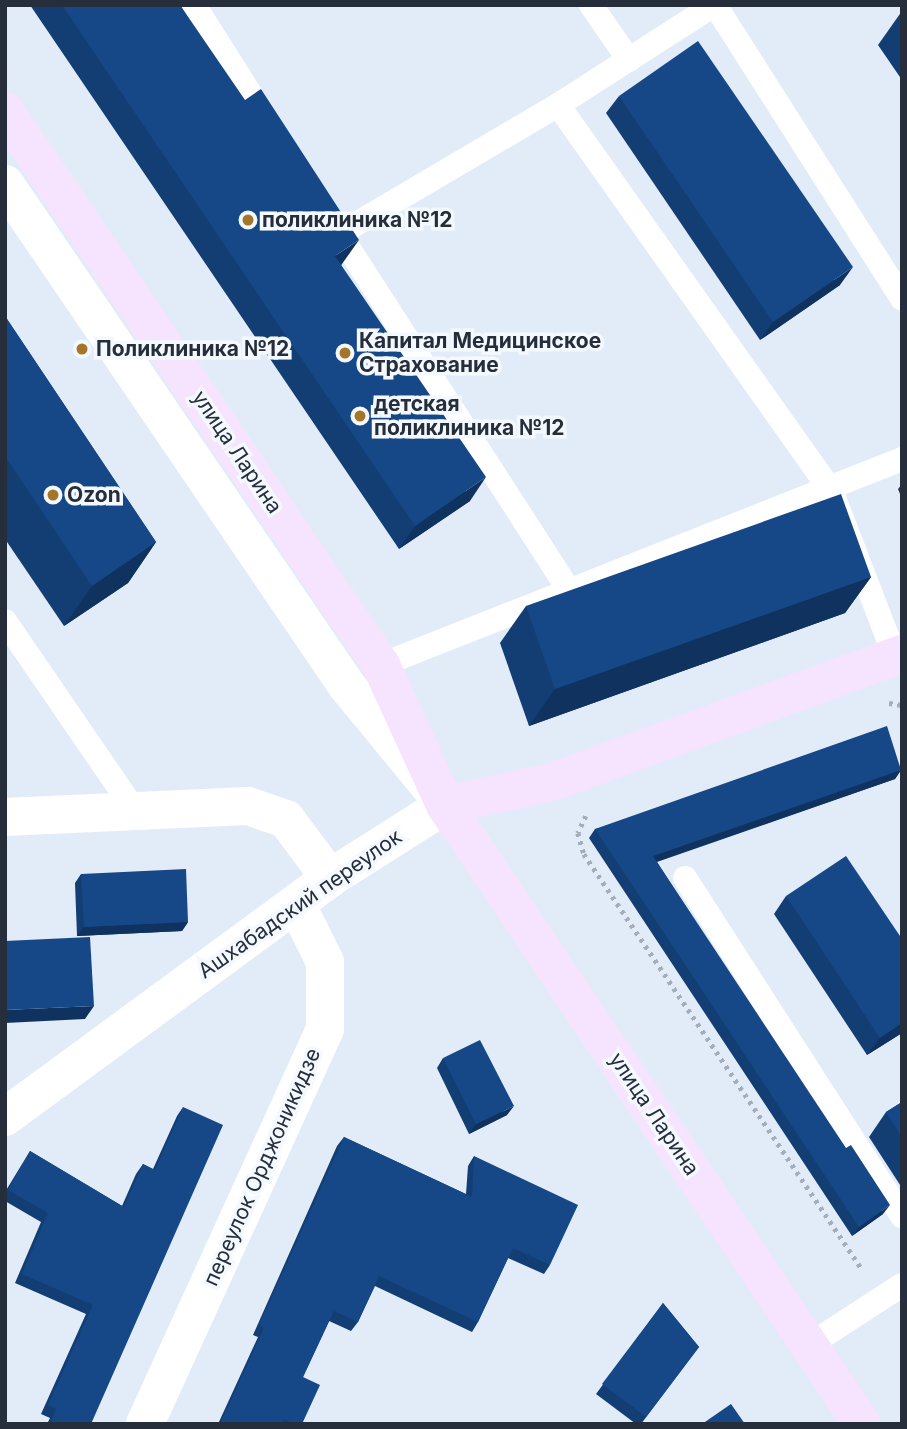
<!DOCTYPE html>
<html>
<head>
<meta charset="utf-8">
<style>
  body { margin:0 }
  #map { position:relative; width:907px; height:1429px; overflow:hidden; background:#e2ecf9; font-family:Inter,sans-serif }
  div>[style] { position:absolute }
  .path>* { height:4.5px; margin-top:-2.25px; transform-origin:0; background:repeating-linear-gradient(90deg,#a4aeba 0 3.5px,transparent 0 8.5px) }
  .service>* { height:24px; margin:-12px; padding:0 12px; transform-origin:12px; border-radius:12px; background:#fff }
  .minor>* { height:38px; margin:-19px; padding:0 19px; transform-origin:19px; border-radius:19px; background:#fff }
  .tertiary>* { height:38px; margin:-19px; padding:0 19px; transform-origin:19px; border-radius:19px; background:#fff }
  .secondary>* { height:38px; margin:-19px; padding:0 19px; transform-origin:19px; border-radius:19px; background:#f6e3fd }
  .wall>* { inset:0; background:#133e74 }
  .shaded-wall>* { inset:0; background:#0f325e }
  .building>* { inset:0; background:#164887 }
  .dots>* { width:19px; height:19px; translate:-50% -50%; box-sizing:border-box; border:4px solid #f4f8ff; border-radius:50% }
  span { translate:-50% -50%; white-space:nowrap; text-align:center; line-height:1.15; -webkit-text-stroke:7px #f4f8ff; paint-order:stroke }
  .poi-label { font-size:21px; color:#252e3a; font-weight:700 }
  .left { translate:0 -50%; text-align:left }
  .street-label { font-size:21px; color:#252e3a }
  .frame { position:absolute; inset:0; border:7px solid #252e3a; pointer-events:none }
</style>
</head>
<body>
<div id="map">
  <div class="path">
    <div style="left:889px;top:703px;width:13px;rotate:9deg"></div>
    <div style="left:586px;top:816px;width:19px;rotate:115deg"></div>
    <div style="left:578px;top:833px;width:22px;rotate:74deg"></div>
    <div style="left:584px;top:854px;width:500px;rotate:56.2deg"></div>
  </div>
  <div class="service">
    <div style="left:194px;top:5px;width:140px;rotate:57.6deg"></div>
    <div style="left:591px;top:5px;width:67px;rotate:55.4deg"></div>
    <div style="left:715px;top:5px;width:348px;rotate:57.5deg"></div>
    <div style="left:558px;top:105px;width:472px;rotate:54.7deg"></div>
    <div style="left:831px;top:490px;width:179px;rotate:69deg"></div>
    <div style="left:333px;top:224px;width:433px;rotate:57.2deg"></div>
    <div style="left:339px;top:234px;width:254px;rotate:-30.5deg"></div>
    <div style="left:558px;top:105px;width:185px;rotate:-32.7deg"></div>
    <div style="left:5px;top:621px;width:227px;rotate:55.6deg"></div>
    <div style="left:381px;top:665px;width:560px;rotate:-21.57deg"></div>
    <div style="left:685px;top:878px;width:402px;rotate:57.3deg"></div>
    <div style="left:811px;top:1344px;width:108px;rotate:-33deg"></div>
  </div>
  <div class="minor">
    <div style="left:5px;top:184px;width:607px;rotate:55.73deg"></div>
    <div style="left:347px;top:686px;width:132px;rotate:50.5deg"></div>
    <div style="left:5px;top:817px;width:243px;rotate:-2.6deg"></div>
    <div style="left:248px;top:806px;width:40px;rotate:18.9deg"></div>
    <div style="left:286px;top:819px;width:74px;rotate:53.3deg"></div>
    <div style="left:145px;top:1424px;width:434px;rotate:-65.5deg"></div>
    <div style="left:325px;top:1029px;width:67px;rotate:-90deg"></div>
    <div style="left:325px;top:962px;width:64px;rotate:-116.2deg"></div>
  </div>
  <div class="tertiary">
    <div style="left:5px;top:1117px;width:403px;rotate:-36.3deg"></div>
    <div style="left:330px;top:878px;width:136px;rotate:-32.4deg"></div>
  </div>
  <div class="secondary">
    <div style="left:5px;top:111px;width:670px;rotate:55.84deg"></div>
    <div style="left:381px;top:665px;width:154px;rotate:65.4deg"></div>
    <div style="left:445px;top:805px;width:746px;rotate:56.03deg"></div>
    <div style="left:445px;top:805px;width:109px;rotate:-12.1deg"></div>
    <div style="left:552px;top:782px;width:373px;rotate:-20.1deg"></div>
  </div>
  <div class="wall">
    <div style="clip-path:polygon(30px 5px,180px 5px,342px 264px,341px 265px,470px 501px,399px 549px)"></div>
    <div style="clip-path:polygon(902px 11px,902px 80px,878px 45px)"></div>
    <div style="clip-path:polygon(619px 96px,840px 285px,760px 340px,606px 113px)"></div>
    <div style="clip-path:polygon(5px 316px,156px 542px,128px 583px,64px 626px,5px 539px)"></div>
    <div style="clip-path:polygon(902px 484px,902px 499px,898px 489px)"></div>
    <div style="clip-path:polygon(871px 577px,845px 613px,529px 726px,500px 643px,526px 606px)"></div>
    <div style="clip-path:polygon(901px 770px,895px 779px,657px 862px,883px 1214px,852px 1236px,589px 838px,595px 829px)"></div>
    <div style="clip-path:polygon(81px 874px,188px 922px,182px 931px,77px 936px,75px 883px)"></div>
    <div style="clip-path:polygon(786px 896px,902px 939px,902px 1033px,867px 1055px,774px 914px)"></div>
    <div style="clip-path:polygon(443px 1058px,507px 1115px,469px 1134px,437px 1068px)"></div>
    <div style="clip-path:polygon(902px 1102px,902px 1188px,869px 1137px,886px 1112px)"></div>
    <div style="clip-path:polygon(183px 1107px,91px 1424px,47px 1424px,50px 1418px,41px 1414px,86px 1314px,15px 1283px,41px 1222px,5px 1201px,5px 1192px,30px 1151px,122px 1206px,136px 1174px,143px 1164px,153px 1169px,177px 1116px)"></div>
    <div style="clip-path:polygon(344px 1137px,466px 1194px,468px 1166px,474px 1156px,550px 1265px,544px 1274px,508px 1258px,478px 1322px,472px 1332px,375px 1286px,358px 1322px,351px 1331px,329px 1321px,303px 1377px,302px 1424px,218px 1424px,258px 1337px,253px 1335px,337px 1146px)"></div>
    <div style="clip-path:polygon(663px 1303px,699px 1347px,641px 1424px,636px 1424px,596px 1394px)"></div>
  </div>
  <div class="shaded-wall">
    <div style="clip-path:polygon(359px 240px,342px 264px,319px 280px,335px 256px)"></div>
    <div style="clip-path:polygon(853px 267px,840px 285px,760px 340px,773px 322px)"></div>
    <div style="clip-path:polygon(486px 477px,470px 501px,399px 549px,415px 526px)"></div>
    <div style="clip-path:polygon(156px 542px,128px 583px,64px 626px,92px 586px)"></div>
    <div style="clip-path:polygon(871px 577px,845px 613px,529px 726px,555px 689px)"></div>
    <div style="clip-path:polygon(901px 770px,895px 779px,646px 865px,653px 856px)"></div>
    <div style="clip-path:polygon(188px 922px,182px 931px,77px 936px,84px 927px)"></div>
    <div style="clip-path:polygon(94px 1006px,85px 1019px,5px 1023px,5px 1010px)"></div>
    <div style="clip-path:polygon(902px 1023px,902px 1033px,867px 1055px,880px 1038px)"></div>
    <div style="clip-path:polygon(514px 1106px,507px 1115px,469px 1134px,476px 1124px)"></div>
    <div style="clip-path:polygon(890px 1205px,883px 1214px,852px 1236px,859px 1227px)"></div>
  </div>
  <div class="building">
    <div style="clip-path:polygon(62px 5px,180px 5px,245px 100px,261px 89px,359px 240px,335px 256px,486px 477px,415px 526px)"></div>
    <div style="clip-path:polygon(698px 41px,853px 267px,773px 322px,619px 96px)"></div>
    <div style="clip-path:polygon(5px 316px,156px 542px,92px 586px,5px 456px)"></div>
    <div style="clip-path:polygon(841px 494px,871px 577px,555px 689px,526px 606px)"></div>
    <div style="clip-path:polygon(887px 726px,901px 770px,653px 856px,846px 1148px,851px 1145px,890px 1205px,859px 1227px,595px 829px)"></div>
    <div style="clip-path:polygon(846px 856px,902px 939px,902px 1023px,880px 1038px,786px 896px)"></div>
    <div style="clip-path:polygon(186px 869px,188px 922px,84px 927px,81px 874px)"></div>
    <div style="clip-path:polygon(90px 937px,94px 1006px,5px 1010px,5px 941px)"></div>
    <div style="clip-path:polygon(480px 1040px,514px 1106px,476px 1124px,443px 1058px)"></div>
    <div style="clip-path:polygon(902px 1102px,902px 1137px,886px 1112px)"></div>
    <div style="clip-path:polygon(183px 1107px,223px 1125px,91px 1424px,50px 1424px,56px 1409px,48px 1405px,93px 1305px,22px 1274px,48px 1213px,8px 1190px,30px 1151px,124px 1207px,143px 1164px,155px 1170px)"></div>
    <div style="clip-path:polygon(344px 1137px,472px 1197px,474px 1156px,578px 1205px,550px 1265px,513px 1248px,478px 1322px,379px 1276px,358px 1322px,334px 1311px,303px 1377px,320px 1385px,302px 1424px,294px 1424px,284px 1419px,281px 1424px,220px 1424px,264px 1328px,259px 1325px)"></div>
    <div style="clip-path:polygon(663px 1303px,699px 1347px,646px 1417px,602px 1384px)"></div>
    <div style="clip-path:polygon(731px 1404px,745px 1424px,702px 1424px)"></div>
  </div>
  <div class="dots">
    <div style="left:248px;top:220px;background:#a47629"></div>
    <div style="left:82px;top:349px;background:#a47629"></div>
    <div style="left:345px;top:353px;background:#a47629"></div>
    <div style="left:360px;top:416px;background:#a47629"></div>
    <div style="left:53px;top:495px;background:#a47629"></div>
  </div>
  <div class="poi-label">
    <span class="left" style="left:262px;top:220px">поликлиника №12</span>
    <span class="left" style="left:359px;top:353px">Капитал Медицинское<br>Страхование</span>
    <span class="left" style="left:96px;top:349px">Поликлиника №12</span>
    <span class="left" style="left:374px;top:416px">детская<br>поликлиника №12</span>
    <span class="left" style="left:67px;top:495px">Ozon</span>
  </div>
  <div class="street-label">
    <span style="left:237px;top:452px;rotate:56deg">улица Ларина</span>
    <span style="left:300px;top:904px;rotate:-35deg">Ашхабадский переулок</span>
    <span style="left:654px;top:1114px;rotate:56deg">улица Ларина</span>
    <span style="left:262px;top:1167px;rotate:-66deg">переулок Орджоникидзе</span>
  </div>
  <div class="frame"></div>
</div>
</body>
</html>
